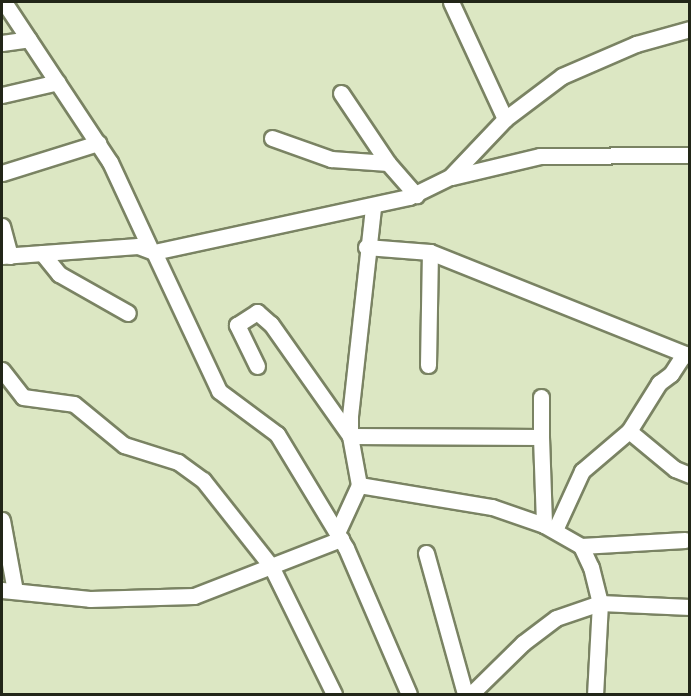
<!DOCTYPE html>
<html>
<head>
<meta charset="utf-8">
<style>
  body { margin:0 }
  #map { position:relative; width:691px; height:696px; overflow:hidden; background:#dce7c3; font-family:"Open Sans",sans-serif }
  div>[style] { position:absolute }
  .roads { filter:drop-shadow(2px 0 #7a8363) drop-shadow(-2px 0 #7a8363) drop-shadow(0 2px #7a8363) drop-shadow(0 -2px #7a8363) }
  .street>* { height:15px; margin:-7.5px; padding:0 7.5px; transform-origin:7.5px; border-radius:7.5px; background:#fff }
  span { translate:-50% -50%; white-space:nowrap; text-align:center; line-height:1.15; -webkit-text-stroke:4.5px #dce7c3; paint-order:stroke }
  .frame { position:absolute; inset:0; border:3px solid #222618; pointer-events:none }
</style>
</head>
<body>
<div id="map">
  <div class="roads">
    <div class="street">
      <div style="left:4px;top:2px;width:192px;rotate:56.5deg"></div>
      <div style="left:110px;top:162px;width:93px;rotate:65.1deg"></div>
      <div style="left:451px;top:2px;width:129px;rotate:65.2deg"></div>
      <div style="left:2px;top:43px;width:27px;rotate:-8deg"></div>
      <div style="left:341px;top:93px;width:84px;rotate:56.1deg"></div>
      <div style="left:388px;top:163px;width:43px;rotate:48.8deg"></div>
      <div style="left:2px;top:95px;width:57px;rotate:-13.1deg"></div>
      <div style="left:272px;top:138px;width:63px;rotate:19.6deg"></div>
      <div style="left:331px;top:159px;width:57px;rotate:4deg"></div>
      <div style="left:2px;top:173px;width:101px;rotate:-17.4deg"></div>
      <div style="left:452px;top:177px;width:90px;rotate:-13.4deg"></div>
      <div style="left:540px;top:156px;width:150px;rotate:-0.4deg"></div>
      <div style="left:2px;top:226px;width:31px;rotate:75deg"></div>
      <div style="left:366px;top:247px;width:64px;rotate:4.5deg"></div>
      <div style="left:430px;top:252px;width:280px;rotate:21.8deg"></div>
      <div style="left:154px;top:252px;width:261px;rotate:-12.2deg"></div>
      <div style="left:409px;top:197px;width:46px;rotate:-26deg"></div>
      <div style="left:450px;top:177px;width:80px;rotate:-46.5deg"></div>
      <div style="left:505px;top:119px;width:71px;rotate:-37deg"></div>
      <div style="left:562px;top:76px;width:81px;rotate:-23.4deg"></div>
      <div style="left:636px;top:44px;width:56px;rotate:-15.5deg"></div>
      <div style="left:42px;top:253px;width:27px;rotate:51deg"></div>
      <div style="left:59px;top:274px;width:79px;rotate:29.5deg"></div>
      <div style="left:2px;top:256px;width:136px;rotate:-4.2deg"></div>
      <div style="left:138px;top:246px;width:17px;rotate:21deg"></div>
      <div style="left:154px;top:252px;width:153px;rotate:64.9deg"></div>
      <div style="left:219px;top:391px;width:72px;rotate:36.6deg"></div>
      <div style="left:277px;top:434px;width:133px;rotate:58.8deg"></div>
      <div style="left:346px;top:548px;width:159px;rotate:66.7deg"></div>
      <div style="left:428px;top:365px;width:113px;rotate:-89deg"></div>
      <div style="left:257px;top:366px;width:46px;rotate:-116deg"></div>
      <div style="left:237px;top:325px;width:24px;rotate:-33deg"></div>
      <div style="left:257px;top:312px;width:18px;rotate:41deg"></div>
      <div style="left:271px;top:324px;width:137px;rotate:54.8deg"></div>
      <div style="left:350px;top:436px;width:191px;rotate:0.3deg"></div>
      <div style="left:541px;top:437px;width:88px;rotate:88deg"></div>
      <div style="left:2px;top:370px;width:34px;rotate:52deg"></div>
      <div style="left:23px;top:397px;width:51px;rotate:7.8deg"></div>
      <div style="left:74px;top:404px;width:65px;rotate:39.4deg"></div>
      <div style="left:124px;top:445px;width:57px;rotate:17.5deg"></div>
      <div style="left:178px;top:462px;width:31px;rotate:36deg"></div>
      <div style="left:203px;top:480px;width:110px;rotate:51.7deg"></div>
      <div style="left:271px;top:566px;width:143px;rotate:63.8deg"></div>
      <div style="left:629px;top:431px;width:60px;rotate:39.6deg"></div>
      <div style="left:675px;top:469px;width:16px;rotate:22deg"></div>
      <div style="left:541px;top:437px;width:40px;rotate:-90deg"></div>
      <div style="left:359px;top:485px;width:135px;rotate:9.4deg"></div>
      <div style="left:492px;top:507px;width:55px;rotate:19.1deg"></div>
      <div style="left:544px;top:525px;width:43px;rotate:29.6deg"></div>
      <div style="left:581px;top:546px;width:23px;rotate:65deg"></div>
      <div style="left:591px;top:567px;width:37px;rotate:76deg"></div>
      <div style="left:600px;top:603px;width:91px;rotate:93.1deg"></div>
      <div style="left:2px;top:520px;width:72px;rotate:79.6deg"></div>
      <div style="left:555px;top:530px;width:65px;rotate:-65.4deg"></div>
      <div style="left:582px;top:471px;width:62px;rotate:-40.4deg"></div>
      <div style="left:629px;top:431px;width:57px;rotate:-58deg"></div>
      <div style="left:659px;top:383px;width:15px;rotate:-37deg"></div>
      <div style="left:671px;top:374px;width:24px;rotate:-57deg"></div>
      <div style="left:337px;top:533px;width:53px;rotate:-65.4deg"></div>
      <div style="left:359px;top:485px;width:50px;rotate:-100.4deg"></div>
      <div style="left:350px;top:436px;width:20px;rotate:-90deg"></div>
      <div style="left:350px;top:416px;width:210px;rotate:-83.7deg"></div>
      <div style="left:581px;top:546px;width:104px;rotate:-3.3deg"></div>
      <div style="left:426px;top:553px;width:146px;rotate:74.5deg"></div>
      <div style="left:2px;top:590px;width:88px;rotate:5.8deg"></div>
      <div style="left:90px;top:599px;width:104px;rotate:-1.7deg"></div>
      <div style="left:194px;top:596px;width:158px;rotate:-21.2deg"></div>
      <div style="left:471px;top:694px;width:73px;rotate:-44.4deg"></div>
      <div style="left:523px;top:643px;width:41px;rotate:-37.1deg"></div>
      <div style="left:556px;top:618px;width:46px;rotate:-18.8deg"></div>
      <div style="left:600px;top:603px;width:90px;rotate:2.5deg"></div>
    </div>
  </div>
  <div class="frame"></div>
</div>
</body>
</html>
